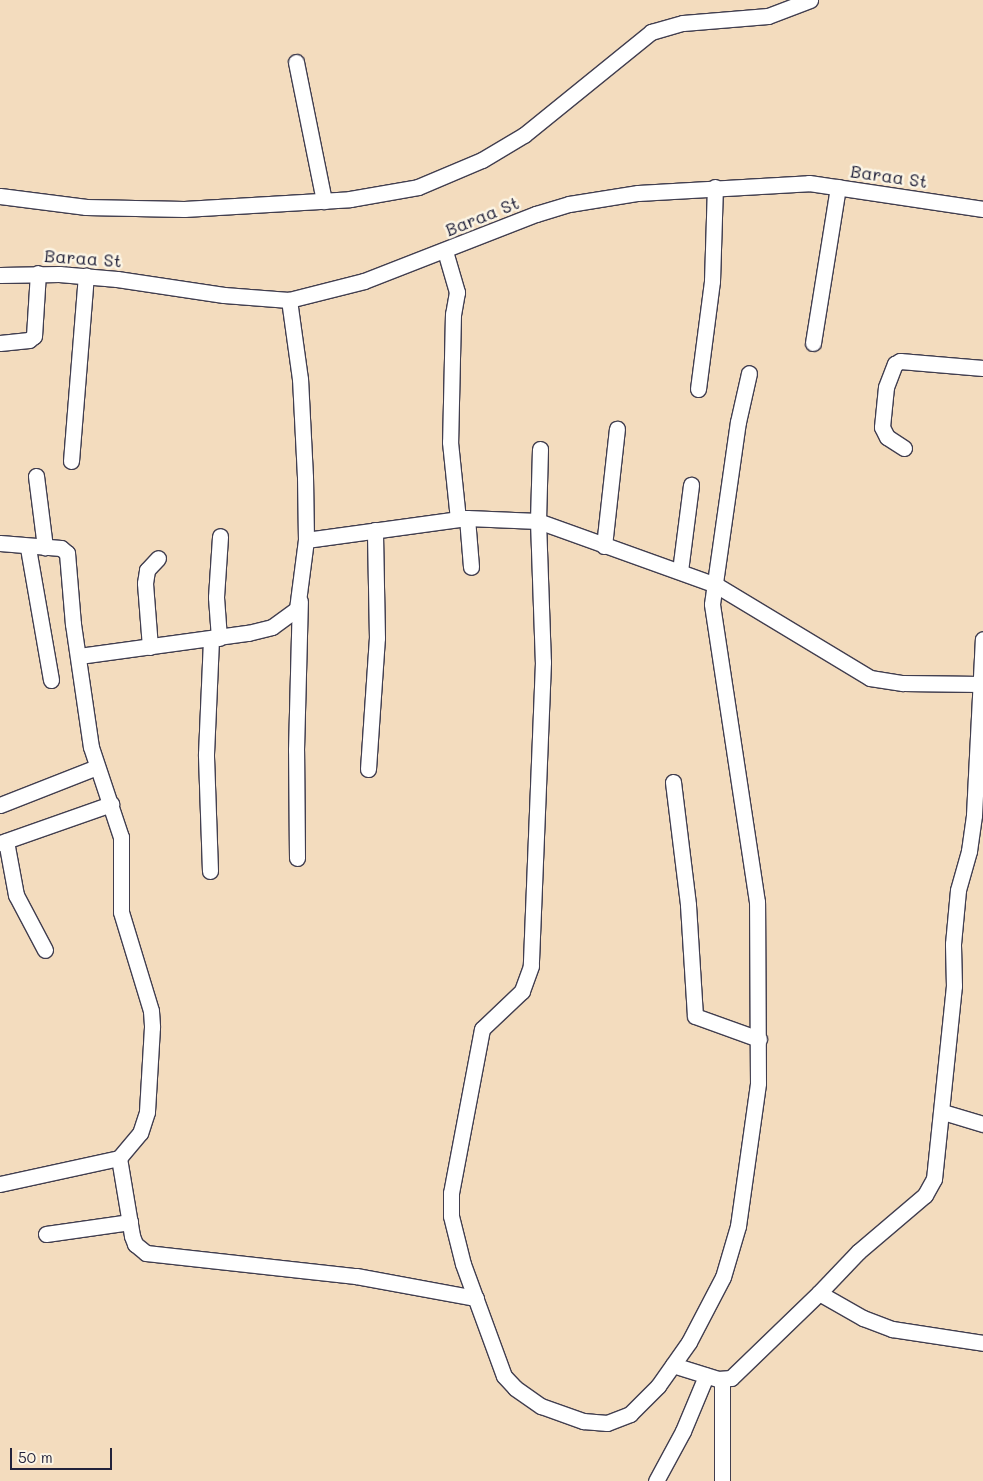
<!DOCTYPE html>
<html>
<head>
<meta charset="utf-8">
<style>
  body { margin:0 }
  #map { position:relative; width:983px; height:1481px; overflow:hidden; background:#f3dcbe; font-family:Mali,sans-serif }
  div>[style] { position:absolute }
  .roads { filter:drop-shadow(1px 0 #413e4f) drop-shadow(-1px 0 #413e4f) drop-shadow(0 1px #413e4f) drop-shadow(0 -1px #413e4f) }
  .minor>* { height:15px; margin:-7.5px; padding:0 7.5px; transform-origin:7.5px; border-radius:7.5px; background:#fff }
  span { translate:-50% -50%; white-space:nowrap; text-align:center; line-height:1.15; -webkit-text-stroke:5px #fcf5e5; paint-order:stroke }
  .street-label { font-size:18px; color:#22223b }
  .scale { position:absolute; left:10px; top:1448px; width:102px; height:22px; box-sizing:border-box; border:2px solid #22223b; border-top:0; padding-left:6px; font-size:15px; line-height:18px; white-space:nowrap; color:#22223b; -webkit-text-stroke:4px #fcf5e5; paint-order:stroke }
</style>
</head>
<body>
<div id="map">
  <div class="roads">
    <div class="minor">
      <div style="left:296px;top:62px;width:142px;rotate:78.6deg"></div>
      <div style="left:0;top:196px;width:87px;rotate:7.3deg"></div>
      <div style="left:86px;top:207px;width:98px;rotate:1.2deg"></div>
      <div style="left:184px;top:209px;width:166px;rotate:-3.4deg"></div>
      <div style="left:350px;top:199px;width:69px;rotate:-10deg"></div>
      <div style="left:418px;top:187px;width:69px;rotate:-22.9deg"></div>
      <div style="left:482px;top:160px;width:49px;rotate:-30.8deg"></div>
      <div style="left:524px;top:135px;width:164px;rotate:-39deg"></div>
      <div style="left:651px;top:32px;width:33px;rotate:-16deg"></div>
      <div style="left:683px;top:23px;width:85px;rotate:-4.7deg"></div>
      <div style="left:768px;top:16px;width:45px;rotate:-20.9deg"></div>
      <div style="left:445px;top:251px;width:43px;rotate:73.7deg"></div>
      <div style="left:457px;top:292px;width:22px;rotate:100deg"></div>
      <div style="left:453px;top:314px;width:128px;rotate:91.3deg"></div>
      <div style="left:450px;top:442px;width:77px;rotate:84.1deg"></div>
      <div style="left:0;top:275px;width:59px;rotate:-1deg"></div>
      <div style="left:59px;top:274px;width:58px;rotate:4.9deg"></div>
      <div style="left:117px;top:279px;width:108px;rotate:8.5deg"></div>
      <div style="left:224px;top:295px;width:65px;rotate:4.4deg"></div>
      <div style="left:289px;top:300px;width:77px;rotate:-14.2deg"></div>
      <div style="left:364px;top:281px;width:185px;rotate:-21.3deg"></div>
      <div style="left:536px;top:214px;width:34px;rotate:-17deg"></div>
      <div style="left:569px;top:204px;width:70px;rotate:-9.1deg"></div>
      <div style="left:638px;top:193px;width:171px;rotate:-3.3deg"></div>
      <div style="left:809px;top:183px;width:176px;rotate:8.5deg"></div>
      <div style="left:0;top:343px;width:29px;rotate:-6deg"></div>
      <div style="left:29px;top:340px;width:6px;rotate:-39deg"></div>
      <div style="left:34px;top:336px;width:63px;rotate:-86.4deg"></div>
      <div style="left:813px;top:343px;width:158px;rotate:-80.9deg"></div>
      <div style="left:698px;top:389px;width:109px;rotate:-82.6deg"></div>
      <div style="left:712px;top:281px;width:94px;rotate:-88.2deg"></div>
      <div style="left:904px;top:448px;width:20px;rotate:-147deg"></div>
      <div style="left:887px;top:437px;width:11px;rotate:-117deg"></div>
      <div style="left:882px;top:427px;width:40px;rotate:-84.3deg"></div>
      <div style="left:886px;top:387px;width:25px;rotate:-69deg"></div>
      <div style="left:895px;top:364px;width:6px;rotate:-31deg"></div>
      <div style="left:900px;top:361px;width:83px;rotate:4.8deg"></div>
      <div style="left:540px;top:449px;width:72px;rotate:91.6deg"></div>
      <div style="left:538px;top:521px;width:141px;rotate:88deg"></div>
      <div style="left:543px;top:662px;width:304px;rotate:92.3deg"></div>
      <div style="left:531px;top:966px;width:27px;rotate:110deg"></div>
      <div style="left:522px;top:991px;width:55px;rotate:136.5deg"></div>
      <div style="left:482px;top:1029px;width:167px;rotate:100.7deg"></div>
      <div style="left:451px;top:1193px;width:23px;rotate:90deg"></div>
      <div style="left:451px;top:1216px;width:49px;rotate:76deg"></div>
      <div style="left:463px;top:1264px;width:119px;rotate:69.9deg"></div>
      <div style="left:504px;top:1376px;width:16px;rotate:47deg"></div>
      <div style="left:515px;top:1388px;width:32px;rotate:35deg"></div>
      <div style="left:541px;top:1406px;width:45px;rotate:19.7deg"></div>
      <div style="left:583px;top:1421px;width:24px;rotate:5deg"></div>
      <div style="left:607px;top:1423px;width:25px;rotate:-21deg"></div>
      <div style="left:630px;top:1414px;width:40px;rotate:-45deg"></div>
      <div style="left:658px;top:1386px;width:54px;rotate:-54.8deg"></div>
      <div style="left:689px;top:1342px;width:73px;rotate:-62.4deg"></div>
      <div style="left:723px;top:1277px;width:53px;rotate:-73.6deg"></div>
      <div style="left:738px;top:1226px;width:144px;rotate:-82deg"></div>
      <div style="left:758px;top:1083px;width:181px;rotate:-90.3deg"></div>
      <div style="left:757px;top:902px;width:301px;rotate:-98.6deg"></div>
      <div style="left:712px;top:604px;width:184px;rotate:-81.9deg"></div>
      <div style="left:738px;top:422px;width:50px;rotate:-77.3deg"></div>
      <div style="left:71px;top:461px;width:186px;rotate:-85.4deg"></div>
      <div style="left:36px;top:476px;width:72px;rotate:82.8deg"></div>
      <div style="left:467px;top:518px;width:49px;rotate:85.3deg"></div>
      <div style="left:306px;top:540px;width:162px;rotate:-7.8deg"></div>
      <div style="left:467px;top:518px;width:71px;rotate:2.4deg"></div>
      <div style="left:538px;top:521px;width:189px;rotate:19.8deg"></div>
      <div style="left:716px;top:585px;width:180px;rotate:31.1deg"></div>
      <div style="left:870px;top:678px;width:33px;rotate:9deg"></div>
      <div style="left:903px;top:683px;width:78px;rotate:0.7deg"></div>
      <div style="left:0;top:543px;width:61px;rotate:4.7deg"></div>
      <div style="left:61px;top:548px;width:8px;rotate:40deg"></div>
      <div style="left:67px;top:553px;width:71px;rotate:85.2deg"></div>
      <div style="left:73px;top:624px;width:124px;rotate:81.7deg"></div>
      <div style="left:91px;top:747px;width:95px;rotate:71.6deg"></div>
      <div style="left:121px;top:837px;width:75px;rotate:90deg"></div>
      <div style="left:121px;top:912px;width:103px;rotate:73.1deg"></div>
      <div style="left:151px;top:1011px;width:16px;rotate:86deg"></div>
      <div style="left:152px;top:1027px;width:85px;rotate:93.4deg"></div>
      <div style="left:147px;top:1112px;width:22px;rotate:108deg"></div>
      <div style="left:140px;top:1133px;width:33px;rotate:130deg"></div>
      <div style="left:119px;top:1158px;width:122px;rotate:167.7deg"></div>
      <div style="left:604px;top:546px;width:118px;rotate:-83.7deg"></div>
      <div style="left:28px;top:548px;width:134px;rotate:80.1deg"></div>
      <div style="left:680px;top:571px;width:87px;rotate:-82.7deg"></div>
      <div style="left:219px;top:638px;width:41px;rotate:-94.2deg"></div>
      <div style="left:216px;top:597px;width:61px;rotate:-86.2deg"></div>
      <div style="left:150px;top:647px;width:64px;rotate:-94.5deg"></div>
      <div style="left:145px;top:583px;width:13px;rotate:-81deg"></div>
      <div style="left:147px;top:570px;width:16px;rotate:-47deg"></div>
      <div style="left:79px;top:656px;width:171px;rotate:-7.8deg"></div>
      <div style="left:248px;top:633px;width:25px;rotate:-14deg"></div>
      <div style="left:272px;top:627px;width:31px;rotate:-36deg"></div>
      <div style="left:297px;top:609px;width:70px;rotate:-82.6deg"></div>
      <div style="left:306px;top:540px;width:63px;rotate:-90.9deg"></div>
      <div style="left:305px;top:477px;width:98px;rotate:-92.9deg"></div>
      <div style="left:300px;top:379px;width:80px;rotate:-97.9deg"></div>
      <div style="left:368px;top:769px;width:131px;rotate:-86.1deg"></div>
      <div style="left:377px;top:638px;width:108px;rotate:-91.1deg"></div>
      <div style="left:673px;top:782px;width:124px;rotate:83deg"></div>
      <div style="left:688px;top:905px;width:111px;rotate:86.4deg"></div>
      <div style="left:695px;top:1016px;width:68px;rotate:19.8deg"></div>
      <div style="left:0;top:805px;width:104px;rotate:-21.4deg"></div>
      <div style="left:6px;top:841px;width:55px;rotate:79.5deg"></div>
      <div style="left:16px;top:895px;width:62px;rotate:62.2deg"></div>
      <div style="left:0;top:843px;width:118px;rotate:-19.4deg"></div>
      <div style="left:297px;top:858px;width:108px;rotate:-90.5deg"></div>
      <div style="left:296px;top:750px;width:149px;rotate:-88.5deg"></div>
      <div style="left:210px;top:871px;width:117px;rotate:-92deg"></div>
      <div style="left:206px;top:754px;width:114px;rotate:-87.5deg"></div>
      <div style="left:943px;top:1112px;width:42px;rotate:16.7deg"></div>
      <div style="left:119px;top:1158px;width:79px;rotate:80.5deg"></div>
      <div style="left:132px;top:1236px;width:9px;rotate:69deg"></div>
      <div style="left:135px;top:1244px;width:14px;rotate:39deg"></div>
      <div style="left:146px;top:1253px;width:211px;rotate:6.3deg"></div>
      <div style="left:356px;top:1276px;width:122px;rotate:10.4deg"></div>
      <div style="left:46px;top:1234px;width:85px;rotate:-8.1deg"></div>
      <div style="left:819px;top:1293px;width:57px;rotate:-46.4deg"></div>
      <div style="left:858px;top:1252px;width:88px;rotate:-40.4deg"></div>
      <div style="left:925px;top:1195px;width:18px;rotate:-61deg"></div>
      <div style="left:934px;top:1179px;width:194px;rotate:-84.1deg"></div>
      <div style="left:954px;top:986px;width:42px;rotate:-91.4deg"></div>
      <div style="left:953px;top:944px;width:54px;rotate:-84.7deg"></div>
      <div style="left:958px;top:890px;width:41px;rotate:-74.2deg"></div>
      <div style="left:969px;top:851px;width:36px;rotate:-82deg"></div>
      <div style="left:974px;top:815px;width:176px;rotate:-87.1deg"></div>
      <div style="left:673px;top:1365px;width:47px;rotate:17.3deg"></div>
      <div style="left:718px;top:1379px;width:13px;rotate:-4deg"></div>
      <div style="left:731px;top:1378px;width:122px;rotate:-44deg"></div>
      <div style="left:819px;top:1293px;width:51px;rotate:29.6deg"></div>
      <div style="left:863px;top:1318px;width:31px;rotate:21deg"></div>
      <div style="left:892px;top:1329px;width:92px;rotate:8.7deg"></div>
      <div style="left:656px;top:1481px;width:57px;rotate:-61.6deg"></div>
      <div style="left:683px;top:1431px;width:60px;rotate:-67.3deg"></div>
      <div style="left:722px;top:1481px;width:102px;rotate:-90deg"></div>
    </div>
  </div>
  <div class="street-label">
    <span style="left:889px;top:176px;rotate:8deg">Baraa St</span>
    <span style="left:482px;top:216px;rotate:-22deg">Baraa St</span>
    <span style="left:83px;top:258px;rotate:4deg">Baraa St</span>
  </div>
  <div class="scale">50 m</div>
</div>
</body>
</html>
